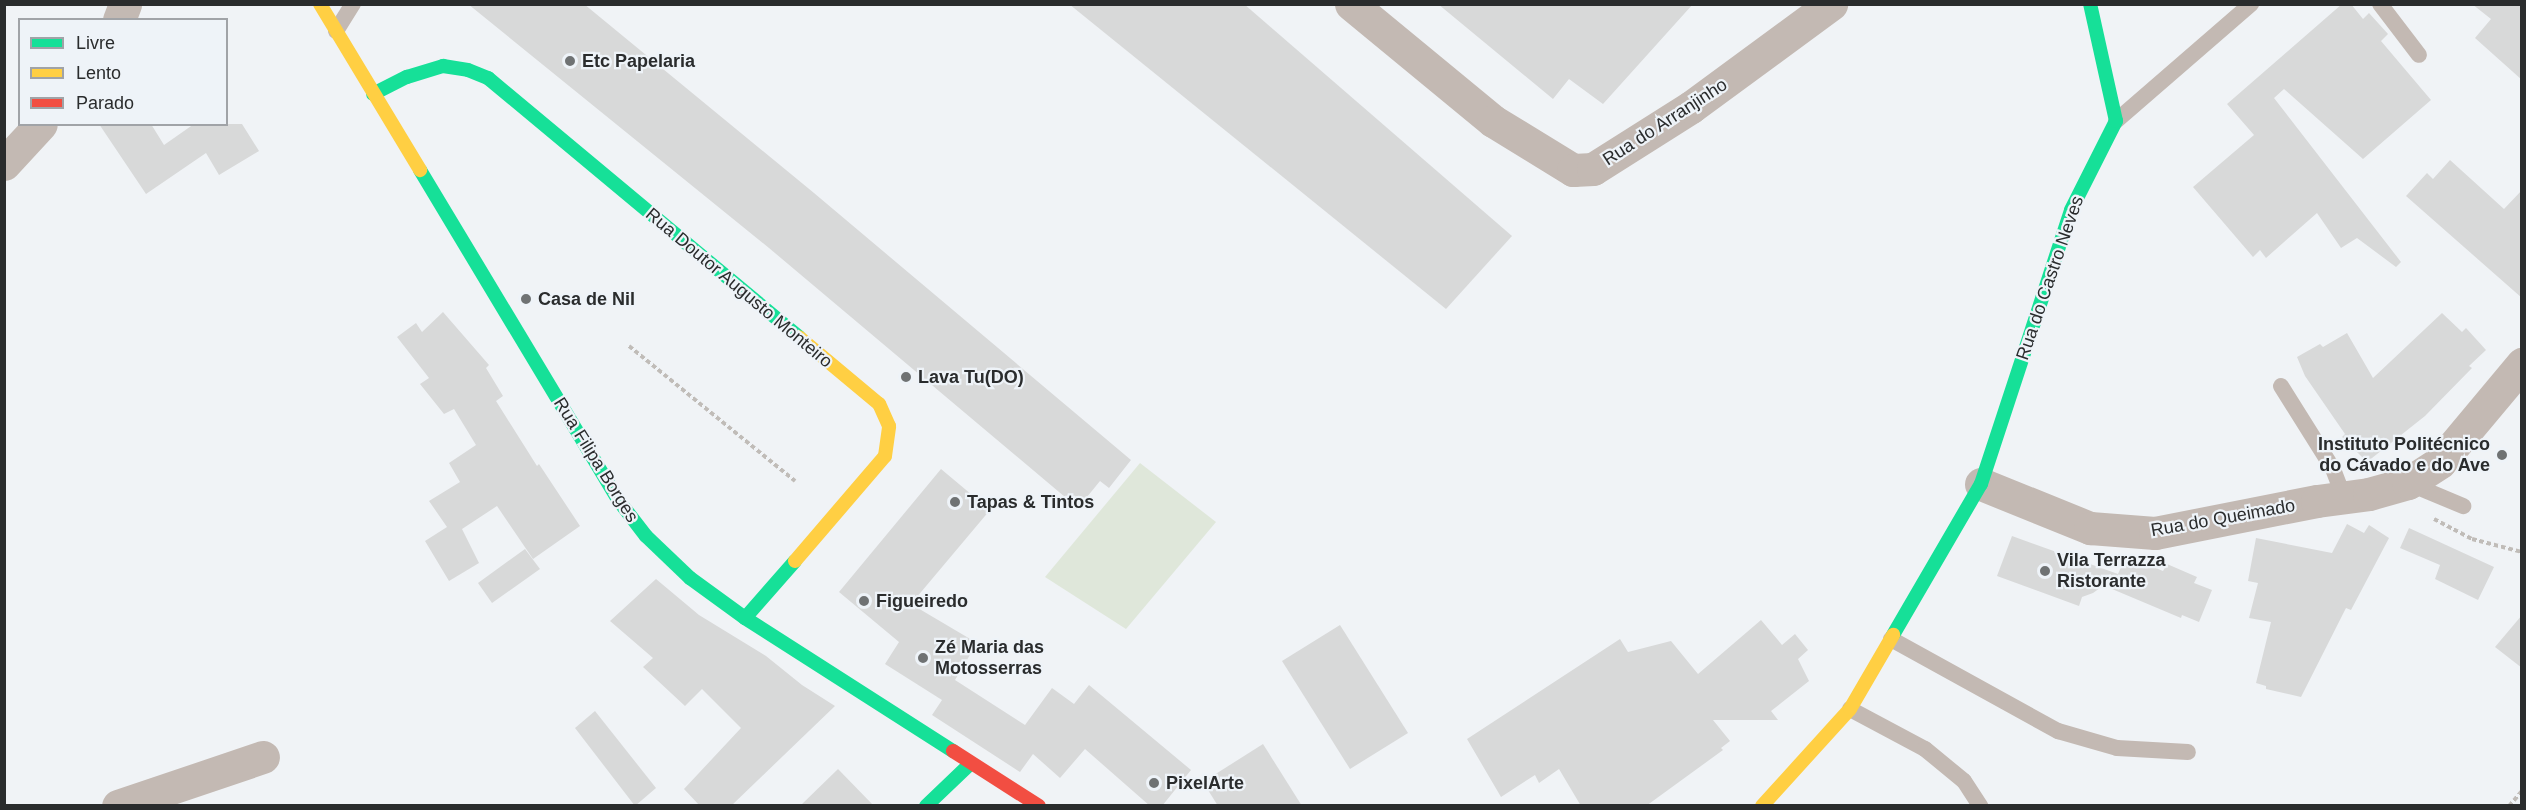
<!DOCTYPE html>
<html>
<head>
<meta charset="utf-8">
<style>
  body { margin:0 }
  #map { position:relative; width:2526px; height:810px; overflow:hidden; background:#f0f3f6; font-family:Arial,sans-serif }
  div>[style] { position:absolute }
  .green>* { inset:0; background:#dfe7da }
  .building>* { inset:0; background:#d8d9d9 }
  .path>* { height:4px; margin-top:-2px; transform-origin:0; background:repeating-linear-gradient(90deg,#c0bcb8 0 4.5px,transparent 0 7.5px) }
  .lane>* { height:16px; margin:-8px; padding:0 8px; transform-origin:8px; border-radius:8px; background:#c3b9b3 }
  .street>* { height:33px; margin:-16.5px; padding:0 16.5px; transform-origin:16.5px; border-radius:16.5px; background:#c3b9b3 }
  .fast>* { height:14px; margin:-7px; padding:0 7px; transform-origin:7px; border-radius:7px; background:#16e098 }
  .slow>* { height:14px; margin:-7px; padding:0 7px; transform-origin:7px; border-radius:7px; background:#ffcf43 }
  .jam>* { height:14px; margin:-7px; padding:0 7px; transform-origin:7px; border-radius:7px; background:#f24e42 }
  .dots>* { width:16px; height:16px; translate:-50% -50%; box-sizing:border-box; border:3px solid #eef3f8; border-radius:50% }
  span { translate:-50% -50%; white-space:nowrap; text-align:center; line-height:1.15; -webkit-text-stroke:4.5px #eef3f8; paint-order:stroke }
  .poi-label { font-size:18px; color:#2a2c2d; font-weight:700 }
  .left { translate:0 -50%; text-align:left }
  .right { translate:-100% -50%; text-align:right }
  .street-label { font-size:18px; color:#2a2c2d }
  .frame { position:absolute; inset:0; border:6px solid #2a2c2d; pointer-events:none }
  .legend { position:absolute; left:18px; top:18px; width:210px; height:108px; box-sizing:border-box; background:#eef3f8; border:2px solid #a0a3a7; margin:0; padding:8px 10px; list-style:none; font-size:18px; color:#2a2c2d }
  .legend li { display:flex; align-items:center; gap:12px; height:30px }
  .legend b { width:30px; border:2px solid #a0a3a7 }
</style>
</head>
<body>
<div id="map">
  <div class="green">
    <div style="clip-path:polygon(1140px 463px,1216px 522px,1126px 629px,1045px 577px)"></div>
  </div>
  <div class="building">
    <div style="clip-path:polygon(468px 4px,584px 4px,814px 193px,1131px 460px,1109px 488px,1100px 481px,1078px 508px,769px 248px)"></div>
    <div style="clip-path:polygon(1069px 4px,1244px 4px,1512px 236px,1446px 309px)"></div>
    <div style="clip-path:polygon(1438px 4px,1693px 4px,1603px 104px,1569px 79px,1553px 99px)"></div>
    <div style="clip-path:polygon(2342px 4px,2351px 4px,2363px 19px,2369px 13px,2388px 34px,2381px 41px,2431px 100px,2363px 159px,2284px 89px,2274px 98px,2401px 262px,2396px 267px,2357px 238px,2341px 248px,2317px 213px,2266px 258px,2260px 250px,2253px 257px,2193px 187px,2254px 135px,2227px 104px)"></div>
    <div style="clip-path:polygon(2472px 4px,2522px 4px,2522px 80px,2475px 38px,2491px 19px)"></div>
    <div style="clip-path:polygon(99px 124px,151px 124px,164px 145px,194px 124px,242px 124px,259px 151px,219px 175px,206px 153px,146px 194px)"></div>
    <div style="clip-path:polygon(2450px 160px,2504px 209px,2522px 190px,2522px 298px,2406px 196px,2427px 173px,2433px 179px)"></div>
    <div style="clip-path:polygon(443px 312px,489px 365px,486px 368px,503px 396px,496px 401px,537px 466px,539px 464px,580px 526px,533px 559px,497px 506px,462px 529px,479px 563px,449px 581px,425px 541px,447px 527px,429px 501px,460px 482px,449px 463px,476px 445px,454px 409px,444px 414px,420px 384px,429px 378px,397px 337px,416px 323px,422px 332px)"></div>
    <div style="clip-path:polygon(2442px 313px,2462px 332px,2466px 328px,2486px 350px,2469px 366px,2472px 368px,2425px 416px,2367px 462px,2342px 437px,2345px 434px,2305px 376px,2297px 357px,2320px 344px,2323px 347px,2347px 333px,2373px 378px)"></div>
    <div style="clip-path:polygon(941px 469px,990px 510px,911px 604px,977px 643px,955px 680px,1025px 725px,1052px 688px,1074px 704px,1089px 685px,1191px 770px,1162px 806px,1150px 806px,1085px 749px,1060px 778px,1033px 754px,1020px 772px,932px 715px,942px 700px,885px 664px,899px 642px,839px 592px)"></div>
    <div style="clip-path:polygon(2347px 524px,2364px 533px,2369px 525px,2389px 538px,2351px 610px,2346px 608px,2301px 697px,2266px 689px,2266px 686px,2256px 683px,2271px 622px,2249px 618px,2258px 583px,2248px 581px,2256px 538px,2332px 553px)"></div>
    <div style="clip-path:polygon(2409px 528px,2494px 567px,2478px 600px,2435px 579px,2440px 565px,2400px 548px)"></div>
    <div style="clip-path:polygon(2012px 536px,2118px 574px,2126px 556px,2163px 571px,2167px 564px,2197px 577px,2194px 583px,2212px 590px,2199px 622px,2182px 615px,2181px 618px,2112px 589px,2118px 575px,2093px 593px,2082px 597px,2079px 606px,1997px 576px)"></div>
    <div style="clip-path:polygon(525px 549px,540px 569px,492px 603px,478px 583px)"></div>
    <div style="clip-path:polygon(656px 579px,699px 615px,766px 656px,802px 685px,835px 706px,731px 806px,700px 806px,684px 789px,741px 728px,702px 689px,685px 706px,643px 667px,653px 658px,610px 621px)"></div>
    <div style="clip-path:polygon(2522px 615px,2522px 668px,2495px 647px)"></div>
    <div style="clip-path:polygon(1761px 620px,1782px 645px,1795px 634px,1808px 650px,1798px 659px,1809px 681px,1771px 711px,1778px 720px,1713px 720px,1730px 741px,1721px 748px,1723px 750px,1646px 806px,1581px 806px,1559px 769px,1539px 783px,1535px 775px,1501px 797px,1467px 739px,1620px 639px,1628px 652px,1671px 641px,1698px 674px)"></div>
    <div style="clip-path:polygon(1340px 625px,1408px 733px,1350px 769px,1282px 661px)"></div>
    <div style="clip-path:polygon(595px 711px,656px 788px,635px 806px,575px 728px)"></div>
    <div style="clip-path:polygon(1263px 744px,1302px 806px,1218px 806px,1203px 782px)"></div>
    <div style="clip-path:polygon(838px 769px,874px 806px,800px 806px)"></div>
  </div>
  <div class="path">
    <div style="left:629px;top:346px;width:214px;rotate:39.1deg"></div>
    <div style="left:2434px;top:519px;width:43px;rotate:27.8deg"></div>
    <div style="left:2472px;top:539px;width:52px;rotate:14.6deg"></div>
    <div style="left:2509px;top:806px;width:20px;rotate:-49deg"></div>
  </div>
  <div class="lane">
    <div style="left:2380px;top:4px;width:64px;rotate:52.6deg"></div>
    <div style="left:336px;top:31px;width:32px;rotate:-58deg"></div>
    <div style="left:2116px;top:121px;width:179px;rotate:-40.9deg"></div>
    <div style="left:2281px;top:386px;width:98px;rotate:57.9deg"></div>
    <div style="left:2333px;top:469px;width:30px;rotate:69deg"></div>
    <div style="left:2408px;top:483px;width:60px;rotate:22.7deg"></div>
    <div style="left:1891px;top:639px;width:191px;rotate:28.9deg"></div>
    <div style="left:2058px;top:731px;width:61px;rotate:16.1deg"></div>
    <div style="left:2117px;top:748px;width:71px;rotate:3.2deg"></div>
    <div style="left:1850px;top:709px;width:85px;rotate:28.1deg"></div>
    <div style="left:1925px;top:749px;width:50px;rotate:39.4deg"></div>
    <div style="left:1964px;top:781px;width:30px;rotate:57deg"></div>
  </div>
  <div class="street">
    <div style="left:1351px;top:4px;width:184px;rotate:39.5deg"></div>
    <div style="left:1493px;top:121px;width:94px;rotate:31.5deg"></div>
    <div style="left:1573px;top:170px;width:20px;rotate:-3deg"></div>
    <div style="left:1593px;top:169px;width:116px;rotate:-32.3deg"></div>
    <div style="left:1691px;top:107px;width:174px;rotate:-36.3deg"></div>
    <div style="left:119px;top:20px;width:17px;rotate:-69deg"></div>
    <div style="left:4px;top:164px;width:54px;rotate:-47.2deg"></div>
    <div style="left:1981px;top:484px;width:118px;rotate:22deg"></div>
    <div style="left:2090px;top:528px;width:65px;rotate:4.4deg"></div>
    <div style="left:2155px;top:533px;width:165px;rotate:-11.2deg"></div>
    <div style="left:2317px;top:501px;width:52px;rotate:-7.7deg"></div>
    <div style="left:2369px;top:494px;width:41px;rotate:-15.8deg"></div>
    <div style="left:2408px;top:483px;width:38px;rotate:-33deg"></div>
    <div style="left:2440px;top:462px;width:128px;rotate:-50.1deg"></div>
    <div style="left:118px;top:806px;width:153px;rotate:-18.7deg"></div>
  </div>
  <div class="fast">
    <div style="left:373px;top:94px;width:38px;rotate:-27deg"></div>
    <div style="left:407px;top:77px;width:38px;rotate:-17deg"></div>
    <div style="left:443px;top:66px;width:25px;rotate:9deg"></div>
    <div style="left:468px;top:70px;width:22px;rotate:22deg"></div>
    <div style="left:488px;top:78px;width:405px;rotate:39.8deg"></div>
    <div style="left:420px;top:170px;width:386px;rotate:59deg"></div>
    <div style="left:619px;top:501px;width:44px;rotate:52.4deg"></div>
    <div style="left:646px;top:536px;width:61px;rotate:43.7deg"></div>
    <div style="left:690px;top:578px;width:68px;rotate:36deg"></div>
    <div style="left:745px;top:618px;width:247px;rotate:32.6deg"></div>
    <div style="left:745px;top:618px;width:76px;rotate:-48.7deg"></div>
    <div style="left:1893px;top:635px;width:175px;rotate:-59.8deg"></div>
    <div style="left:1981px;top:484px;width:288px;rotate:-71.8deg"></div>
    <div style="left:2071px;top:210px;width:100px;rotate:-63.2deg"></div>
    <div style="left:2116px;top:121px;width:120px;rotate:-102.5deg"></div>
    <div style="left:926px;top:806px;width:61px;rotate:-43.7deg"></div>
  </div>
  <div class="slow">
    <div style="left:320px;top:4px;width:194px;rotate:58.9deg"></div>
    <div style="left:795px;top:561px;width:138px;rotate:-49.4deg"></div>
    <div style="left:885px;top:456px;width:30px;rotate:-82deg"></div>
    <div style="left:889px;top:426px;width:24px;rotate:-114deg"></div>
    <div style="left:879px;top:404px;width:104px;rotate:-140.1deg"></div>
    <div style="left:1762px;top:806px;width:131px;rotate:-47.8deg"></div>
    <div style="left:1850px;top:709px;width:86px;rotate:-59.8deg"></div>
  </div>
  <div class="jam">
    <div style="left:953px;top:751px;width:102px;rotate:32.6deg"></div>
  </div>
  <div class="dots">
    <div style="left:570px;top:61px;background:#6f7273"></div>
    <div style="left:526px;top:299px;background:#6f7273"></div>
    <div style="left:906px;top:377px;background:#6f7273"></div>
    <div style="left:2502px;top:455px;background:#6f7273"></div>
    <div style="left:955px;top:502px;background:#6f7273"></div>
    <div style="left:2045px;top:571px;background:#6f7273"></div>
    <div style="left:864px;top:601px;background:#6f7273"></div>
    <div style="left:923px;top:658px;background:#6f7273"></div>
    <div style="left:1154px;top:783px;background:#6f7273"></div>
  </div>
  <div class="poi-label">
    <span class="left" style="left:582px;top:61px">Etc Papelaria</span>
    <span class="left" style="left:538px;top:299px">Casa de Nil</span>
    <span class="left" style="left:918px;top:377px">Lava Tu(DO)</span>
    <span class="right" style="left:2490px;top:455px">Instituto Politécnico<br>do Cávado e do Ave</span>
    <span class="left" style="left:967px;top:502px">Tapas &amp; Tintos</span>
    <span class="left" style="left:2057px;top:571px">Vila Terrazza<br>Ristorante</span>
    <span class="left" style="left:876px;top:601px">Figueiredo</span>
    <span class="left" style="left:935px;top:658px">Zé Maria das<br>Motosserras</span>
    <span class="left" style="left:1166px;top:783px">PixelArte</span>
  </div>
  <div class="street-label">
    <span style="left:1665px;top:122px;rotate:-33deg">Rua do Arranjinho</span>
    <span style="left:2050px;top:278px;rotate:-71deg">Rua do Castro Neves</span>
    <span style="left:739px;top:288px;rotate:40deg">Rua Doutor Augusto Monteiro</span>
    <span style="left:596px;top:460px;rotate:58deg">Rua Filipa Borges</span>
    <span style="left:2223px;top:518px;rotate:-10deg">Rua do Queimado</span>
  </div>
  <div class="frame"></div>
  <ul class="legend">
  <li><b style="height:8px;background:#16e098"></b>Livre</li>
  <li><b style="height:8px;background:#ffcf43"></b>Lento</li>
  <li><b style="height:8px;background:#f24e42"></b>Parado</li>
  </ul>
</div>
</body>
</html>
